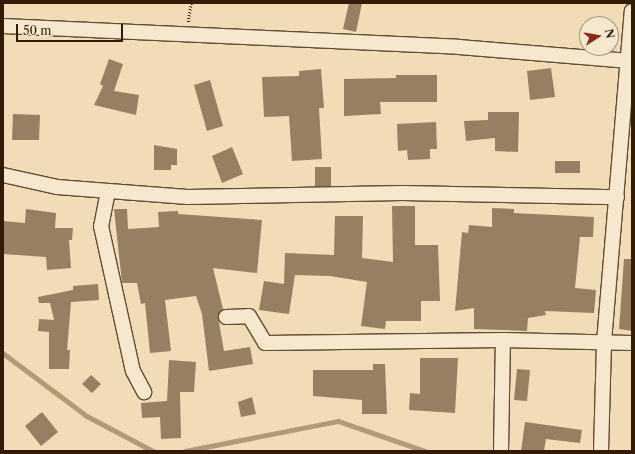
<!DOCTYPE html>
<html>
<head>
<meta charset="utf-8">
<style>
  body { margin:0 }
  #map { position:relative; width:635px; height:454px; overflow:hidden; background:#f0dcb5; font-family:"Libre Caslon Text",serif }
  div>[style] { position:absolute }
  .stream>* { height:4.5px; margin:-2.25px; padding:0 2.25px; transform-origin:2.25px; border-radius:2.25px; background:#af9b7a }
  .building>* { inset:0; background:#958061 }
  .path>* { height:2.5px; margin-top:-1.25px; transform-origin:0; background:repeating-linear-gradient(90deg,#321c07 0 1px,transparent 0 3px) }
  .roads { filter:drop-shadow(1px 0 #624c32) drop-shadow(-1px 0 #624c32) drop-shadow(0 1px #624c32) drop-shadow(0 -1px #624c32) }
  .street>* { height:14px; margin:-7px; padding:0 7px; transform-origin:7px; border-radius:7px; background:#f5e8cf }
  span { translate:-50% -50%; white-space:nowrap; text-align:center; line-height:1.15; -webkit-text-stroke:3px #f5e8cf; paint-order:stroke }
  .frame { position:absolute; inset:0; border:4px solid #321c07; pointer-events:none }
  .north { position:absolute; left:579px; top:16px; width:40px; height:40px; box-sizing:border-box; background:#f5e8cf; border:1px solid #a7967f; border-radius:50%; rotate:78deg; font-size:11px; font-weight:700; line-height:16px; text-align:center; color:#321c07 }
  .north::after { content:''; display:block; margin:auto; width:14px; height:18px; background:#8f2418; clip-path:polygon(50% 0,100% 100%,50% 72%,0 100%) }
  .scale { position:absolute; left:16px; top:24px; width:107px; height:18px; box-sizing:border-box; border:2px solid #321c07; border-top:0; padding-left:5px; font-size:12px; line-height:14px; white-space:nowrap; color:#321c07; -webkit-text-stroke:3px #f5e8cf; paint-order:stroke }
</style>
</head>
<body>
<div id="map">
  <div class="stream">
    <div style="left:3px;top:353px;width:105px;rotate:36.9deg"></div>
    <div style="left:87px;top:416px;width:75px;rotate:27.9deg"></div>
    <div style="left:185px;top:451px;width:156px;rotate:-11.1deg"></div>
    <div style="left:338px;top:421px;width:92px;rotate:19deg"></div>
  </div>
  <div class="building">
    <div style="clip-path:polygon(349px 3px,362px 3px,356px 32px,343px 29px)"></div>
    <div style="clip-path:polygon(109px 59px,123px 64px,114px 91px,139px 95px,136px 115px,94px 105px,103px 86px,100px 84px)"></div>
    <div style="clip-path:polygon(551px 68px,555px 97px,530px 100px,527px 71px)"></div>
    <div style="clip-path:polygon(321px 69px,324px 108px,319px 108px,322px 159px,292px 161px,289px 116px,264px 117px,262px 77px,299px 76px,299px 71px)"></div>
    <div style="clip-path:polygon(396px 75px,437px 75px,437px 102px,380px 102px,381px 114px,344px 116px,344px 79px,396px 78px)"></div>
    <div style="clip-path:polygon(210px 80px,223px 126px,207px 131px,194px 85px)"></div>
    <div style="clip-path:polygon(488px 112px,519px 112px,518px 152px,495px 151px,495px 138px,466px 141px,464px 121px,488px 120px)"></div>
    <div style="clip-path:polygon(13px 114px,40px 115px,39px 140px,12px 140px)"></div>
    <div style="clip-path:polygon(436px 122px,437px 149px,430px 149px,430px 159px,408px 160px,407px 150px,398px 151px,397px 124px)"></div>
    <div style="clip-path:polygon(154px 145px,177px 149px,177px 165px,171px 165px,171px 170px,154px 170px)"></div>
    <div style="clip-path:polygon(232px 147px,243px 174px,222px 183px,212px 156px)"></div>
    <div style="clip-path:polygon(555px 161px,580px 161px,580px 173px,555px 173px)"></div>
    <div style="clip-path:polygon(315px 167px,331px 167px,331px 186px,315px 186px)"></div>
    <div style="clip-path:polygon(392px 206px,415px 206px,415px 245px,438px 245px,440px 301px,421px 301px,421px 321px,386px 321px,385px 329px,361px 326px,367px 282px,330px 276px,295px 275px,289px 314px,259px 310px,264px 281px,284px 284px,285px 253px,334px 255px,335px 216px,363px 216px,362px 258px,393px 262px)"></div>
    <div style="clip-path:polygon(492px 208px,514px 209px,514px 213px,594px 217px,593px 237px,580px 237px,575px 288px,596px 290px,594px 313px,545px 311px,546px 315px,528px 318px,527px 331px,474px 329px,474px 308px,455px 311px,462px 232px,468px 233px,469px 225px,492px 227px)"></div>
    <div style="clip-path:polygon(26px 209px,56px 213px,55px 228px,73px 228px,72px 240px,69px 240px,71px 268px,47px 270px,46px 257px,3px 254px,3px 221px,25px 223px)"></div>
    <div style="clip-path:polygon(114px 209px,127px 209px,128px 229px,159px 227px,158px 212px,178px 211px,178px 214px,262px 220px,257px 273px,213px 268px,223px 309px,218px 317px,224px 351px,250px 347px,253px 364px,209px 371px,202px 314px,196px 296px,165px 300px,171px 351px,150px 353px,145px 303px,141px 304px,137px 283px,122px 283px)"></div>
    <div style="clip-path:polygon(624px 259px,632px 259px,632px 331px,619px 329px)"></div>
    <div style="clip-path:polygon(98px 284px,99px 300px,71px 302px,67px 350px,70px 350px,69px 369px,49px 369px,49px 332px,38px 331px,39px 319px,54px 320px,50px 303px,39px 303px,38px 297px,73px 290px,73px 286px)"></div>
    <div style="clip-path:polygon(420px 358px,458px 358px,455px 413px,409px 410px,410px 393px,420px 394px)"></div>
    <div style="clip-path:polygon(169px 360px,196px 362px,194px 392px,180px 392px,181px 438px,161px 439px,160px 417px,142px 418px,141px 403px,167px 401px)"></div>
    <div style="clip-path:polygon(373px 364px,385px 364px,387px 414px,362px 414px,362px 400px,313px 396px,313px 370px,373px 370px)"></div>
    <div style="clip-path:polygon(517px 369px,530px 370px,527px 401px,514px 400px)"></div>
    <div style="clip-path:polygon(91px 375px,101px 384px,92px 393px,82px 384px)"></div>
    <div style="clip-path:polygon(252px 397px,256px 414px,241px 417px,238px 402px)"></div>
    <div style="clip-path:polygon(42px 412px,58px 432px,41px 446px,25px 426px)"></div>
    <div style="clip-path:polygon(525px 422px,582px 430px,580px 443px,546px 439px,544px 451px,521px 451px)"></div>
  </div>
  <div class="path">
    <div style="left:188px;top:22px;width:19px;rotate:-81deg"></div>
  </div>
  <div class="roads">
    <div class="street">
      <div style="left:3px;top:26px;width:456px;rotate:2.6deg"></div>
      <div style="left:459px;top:47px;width:171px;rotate:4.7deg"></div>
      <div style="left:3px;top:175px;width:55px;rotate:12.5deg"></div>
      <div style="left:57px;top:187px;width:131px;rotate:4.4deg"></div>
      <div style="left:188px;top:197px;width:214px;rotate:-1.1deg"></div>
      <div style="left:402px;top:193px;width:215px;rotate:1.1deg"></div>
      <div style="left:108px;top:191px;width:36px;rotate:101deg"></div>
      <div style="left:101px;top:226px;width:148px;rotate:77.6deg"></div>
      <div style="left:133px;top:371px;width:24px;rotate:62deg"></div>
      <div style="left:226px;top:317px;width:23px;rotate:-2deg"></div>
      <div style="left:249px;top:316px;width:31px;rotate:59deg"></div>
      <div style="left:265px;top:343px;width:238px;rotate:-0.7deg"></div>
      <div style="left:503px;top:340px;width:129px;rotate:1.3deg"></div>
      <div style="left:501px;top:451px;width:111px;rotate:-89deg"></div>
      <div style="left:601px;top:451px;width:109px;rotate:-88.4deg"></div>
      <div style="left:604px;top:342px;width:332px;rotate:-85.2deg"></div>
    </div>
  </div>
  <div class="frame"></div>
  <div class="north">N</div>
  <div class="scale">50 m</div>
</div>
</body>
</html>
